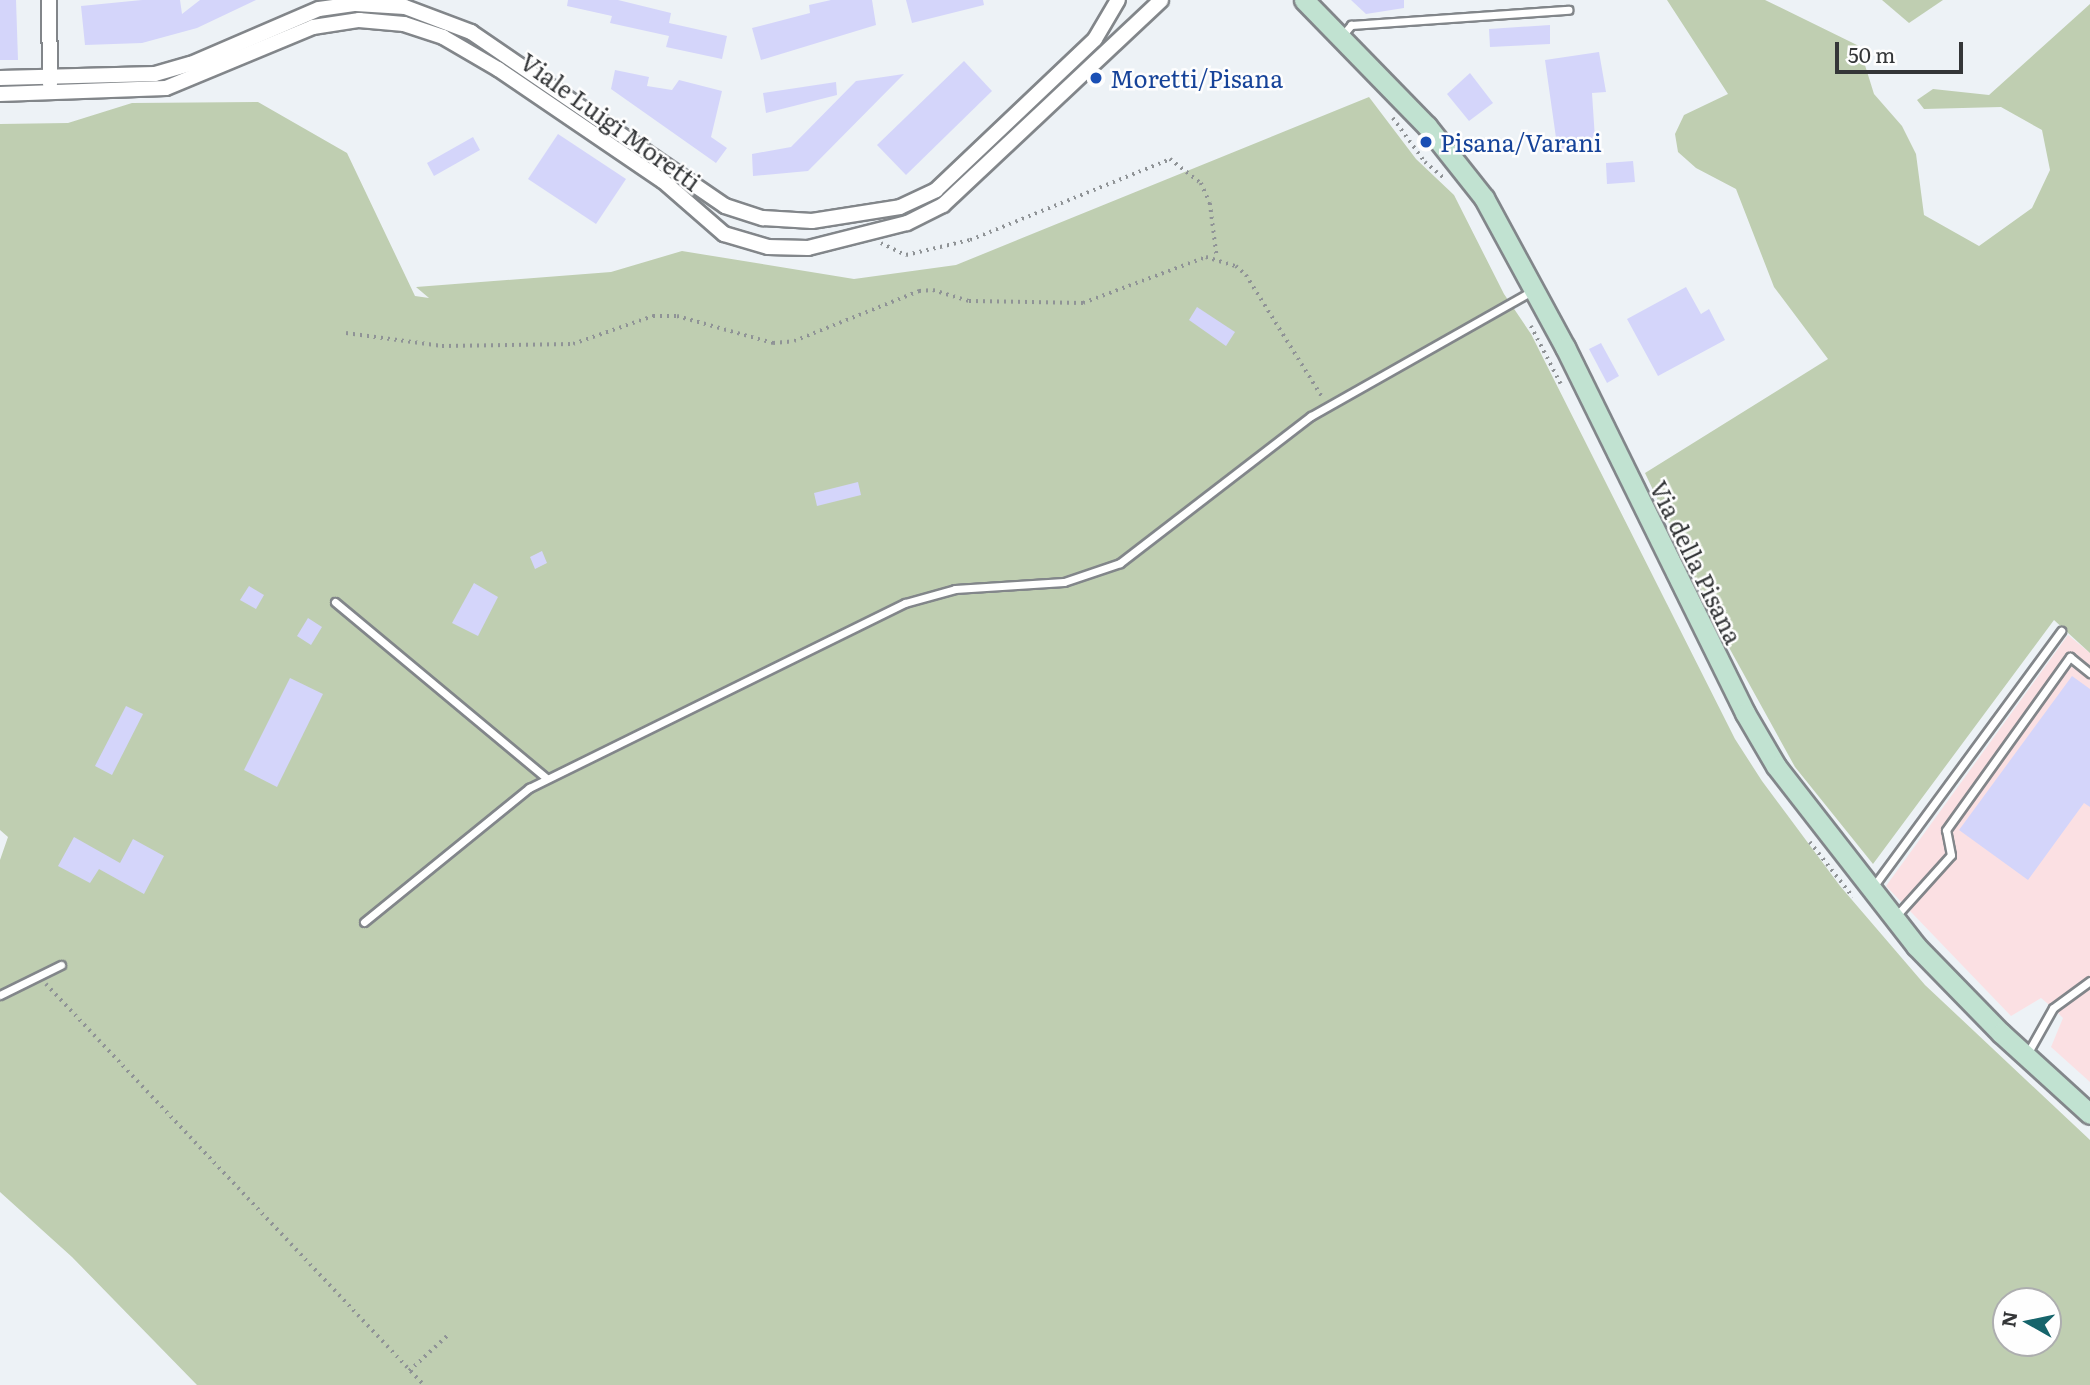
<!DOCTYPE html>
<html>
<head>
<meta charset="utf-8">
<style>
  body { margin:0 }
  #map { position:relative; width:2090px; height:1385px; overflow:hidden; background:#edf2f6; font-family:Literata,serif }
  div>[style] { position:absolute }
  .commercial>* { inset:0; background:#fbe0e3 }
  .green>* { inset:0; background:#bfceb1 }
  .building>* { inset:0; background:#d4d5fa }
  .path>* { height:3.5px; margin-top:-1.75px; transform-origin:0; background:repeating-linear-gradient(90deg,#8f9396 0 2px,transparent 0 7px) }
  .roads { filter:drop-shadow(2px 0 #82868a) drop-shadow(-2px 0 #82868a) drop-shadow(0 2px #82868a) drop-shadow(0 -2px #82868a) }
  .lane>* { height:7px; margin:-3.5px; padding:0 3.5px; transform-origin:3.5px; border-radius:3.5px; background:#fff }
  .street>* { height:14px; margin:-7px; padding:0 7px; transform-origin:7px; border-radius:7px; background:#fff }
  .secondary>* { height:19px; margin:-9.5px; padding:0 9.5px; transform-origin:9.5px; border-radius:9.5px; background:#c1e2d1 }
  .dots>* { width:19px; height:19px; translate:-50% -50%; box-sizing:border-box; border:4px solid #fefefe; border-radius:50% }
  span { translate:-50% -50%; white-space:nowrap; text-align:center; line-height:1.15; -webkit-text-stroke:5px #fefefe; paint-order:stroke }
  .transit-label { font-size:24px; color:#164399 }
  .left { translate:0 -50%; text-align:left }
  .street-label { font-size:24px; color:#343638 }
  .north { position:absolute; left:1992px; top:1287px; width:70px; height:70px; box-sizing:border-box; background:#fefefe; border:2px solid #adaeaf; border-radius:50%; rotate:279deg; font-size:19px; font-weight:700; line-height:28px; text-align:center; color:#343638 }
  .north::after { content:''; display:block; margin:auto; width:24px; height:32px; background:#16646b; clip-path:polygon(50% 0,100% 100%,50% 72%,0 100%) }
  .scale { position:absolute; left:1835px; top:42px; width:128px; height:32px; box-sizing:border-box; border:4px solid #343638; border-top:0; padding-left:9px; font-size:21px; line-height:24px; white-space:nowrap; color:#343638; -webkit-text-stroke:5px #fefefe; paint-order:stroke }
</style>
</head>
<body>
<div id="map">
  <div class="commercial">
    <div style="clip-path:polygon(2068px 635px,2090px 653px,2090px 1082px,2051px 1047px,2063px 1018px,2053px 1008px,2041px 998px,2011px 1016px,1886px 886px)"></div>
  </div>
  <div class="green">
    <div style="clip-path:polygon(1667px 0,1765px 0,1859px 46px,1874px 94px,1902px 126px,1916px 154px,1924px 215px,1979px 246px,2032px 208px,2050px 170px,2042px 130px,2001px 107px,1924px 109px,1917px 100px,1933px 89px,1989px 95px,2090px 4px,2090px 653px,2054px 620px,1873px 864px,1795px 767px,1721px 633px,1645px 473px,1828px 359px,1774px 287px,1736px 189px,1696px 168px,1678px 152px,1675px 134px,1684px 115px,1728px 94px)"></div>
    <div style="clip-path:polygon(1882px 0,1943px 0,1909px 23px)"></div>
    <div style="clip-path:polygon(evenodd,1369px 97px,1416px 159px,1454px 195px,1504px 294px,1531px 334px,1735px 739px,1762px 781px,1840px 886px,1925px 985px,2090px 1140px,2090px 1385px,197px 1385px,72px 1257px,0 1192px,0 860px,8px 837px,0 830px,0 124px,68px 123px,132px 103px,258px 102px,347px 153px,415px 296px,429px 298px,416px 287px,611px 272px,682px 251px,854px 279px,956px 265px,1369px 97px,2006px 1301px,2048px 1301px,2048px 1343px,2006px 1343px,2006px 1301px)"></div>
  </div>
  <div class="building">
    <div style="clip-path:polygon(0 0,16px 0,18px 60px,0 60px)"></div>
    <div style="clip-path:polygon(142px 0,180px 0,182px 14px,200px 0,256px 0,197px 28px,142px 43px,85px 45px,81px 6px)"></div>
    <div style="clip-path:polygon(568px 0,618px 0,671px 13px,669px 23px,727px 36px,722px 59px,666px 47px,669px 36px,610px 23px,612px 16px,567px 6px)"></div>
    <div style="clip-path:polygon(831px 0,872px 0,876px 25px,761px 60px,752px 28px,810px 13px,809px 5px)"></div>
    <div style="clip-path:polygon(906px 0,983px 0,984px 5px,912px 23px)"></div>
    <div style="clip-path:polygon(1351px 0,1404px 0,1404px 8px,1366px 14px)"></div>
    <div style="clip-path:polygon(1550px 25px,1550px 44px,1490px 47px,1489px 29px)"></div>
    <div style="clip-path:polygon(1599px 52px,1606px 92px,1592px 93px,1595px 139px,1587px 150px,1558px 152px,1545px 60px)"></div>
    <div style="clip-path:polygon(964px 61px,992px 91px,906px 175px,877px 145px)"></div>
    <div style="clip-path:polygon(615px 70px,649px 77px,647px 86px,672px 90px,679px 80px,722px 91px,711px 137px,727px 148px,716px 163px,611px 89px)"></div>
    <div style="clip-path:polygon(1470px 73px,1493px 103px,1469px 121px,1447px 94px)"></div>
    <div style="clip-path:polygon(904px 74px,808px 171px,753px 176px,752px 154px,791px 147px,856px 81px)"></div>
    <div style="clip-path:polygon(836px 82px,837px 95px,766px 113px,763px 93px)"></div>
    <div style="clip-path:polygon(558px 134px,626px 179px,596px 224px,528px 179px)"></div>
    <div style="clip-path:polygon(473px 137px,480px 150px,434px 176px,427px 163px)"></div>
    <div style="clip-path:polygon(1633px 161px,1635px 182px,1607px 184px,1606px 163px)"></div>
    <div style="clip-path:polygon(1686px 287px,1701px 314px,1709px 309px,1725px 340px,1658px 376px,1627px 319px)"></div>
    <div style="clip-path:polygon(1197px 307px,1235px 332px,1226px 346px,1189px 320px)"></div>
    <div style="clip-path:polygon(1601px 343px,1619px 376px,1607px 383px,1589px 349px)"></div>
    <div style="clip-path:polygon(858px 482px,861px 495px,817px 506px,814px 493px)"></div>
    <div style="clip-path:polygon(542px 551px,547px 563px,535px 569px,530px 557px)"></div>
    <div style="clip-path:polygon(474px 583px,498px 597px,478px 636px,452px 623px)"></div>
    <div style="clip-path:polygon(249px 586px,264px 595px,256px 609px,240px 600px)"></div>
    <div style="clip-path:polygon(308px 618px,322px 627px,311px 645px,297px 636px)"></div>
    <div style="clip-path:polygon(2072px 676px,2090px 689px,2090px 807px,2084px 803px,2028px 880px,1959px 830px)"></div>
    <div style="clip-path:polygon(290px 678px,323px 694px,277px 787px,244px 770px)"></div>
    <div style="clip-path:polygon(126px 706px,143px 714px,112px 775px,95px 766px)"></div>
    <div style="clip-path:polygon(74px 837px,120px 863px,133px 839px,164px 856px,144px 894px,99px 869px,90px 883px,58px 866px)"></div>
  </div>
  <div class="path">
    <div style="left:1393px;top:118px;width:54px;rotate:54deg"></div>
    <div style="left:1425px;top:162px;width:25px;rotate:40deg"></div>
    <div style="left:881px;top:243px;width:28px;rotate:26deg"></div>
    <div style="left:906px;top:255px;width:66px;rotate:-13.2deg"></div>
    <div style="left:970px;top:240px;width:216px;rotate:-22deg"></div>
    <div style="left:1170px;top:159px;width:39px;rotate:38deg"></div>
    <div style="left:1201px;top:183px;width:22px;rotate:66deg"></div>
    <div style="left:1210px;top:203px;width:55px;rotate:82.7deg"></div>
    <div style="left:1531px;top:326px;width:65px;rotate:62.7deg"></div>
    <div style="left:346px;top:333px;width:97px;rotate:7.7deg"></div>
    <div style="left:442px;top:346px;width:131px;rotate:-0.9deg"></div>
    <div style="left:573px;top:344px;width:85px;rotate:-19.3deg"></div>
    <div style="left:653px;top:316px;width:24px"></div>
    <div style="left:677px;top:316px;width:100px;rotate:15.7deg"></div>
    <div style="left:773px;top:343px;width:21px;rotate:-5deg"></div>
    <div style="left:794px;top:341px;width:135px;rotate:-21.8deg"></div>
    <div style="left:919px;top:291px;width:14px;rotate:-4deg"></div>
    <div style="left:933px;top:290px;width:38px;rotate:17deg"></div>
    <div style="left:969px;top:301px;width:114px;rotate:1deg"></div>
    <div style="left:1083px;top:303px;width:131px;rotate:-20.5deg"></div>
    <div style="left:1206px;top:257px;width:31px;rotate:17deg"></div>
    <div style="left:1236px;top:266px;width:13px;rotate:42deg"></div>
    <div style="left:1246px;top:275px;width:145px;rotate:58deg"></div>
    <div style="left:1810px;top:842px;width:70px;rotate:52deg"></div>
    <div style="left:46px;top:984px;width:551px;rotate:46.69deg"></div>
    <div style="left:409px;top:1371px;width:54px;rotate:-42.8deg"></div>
  </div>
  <div class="roads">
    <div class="lane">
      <div style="left:1341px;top:37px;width:16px;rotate:-50deg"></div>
      <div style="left:1351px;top:25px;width:218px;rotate:-4deg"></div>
      <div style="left:335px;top:602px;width:275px;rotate:39.8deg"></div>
      <div style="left:1873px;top:887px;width:318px;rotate:-53.7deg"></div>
      <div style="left:1896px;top:916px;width:82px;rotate:-48deg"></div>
      <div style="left:1951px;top:855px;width:25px;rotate:-101deg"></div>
      <div style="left:1946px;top:830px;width:213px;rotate:-54.4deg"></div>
      <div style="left:2070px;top:657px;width:26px;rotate:39deg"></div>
      <div style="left:364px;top:922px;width:213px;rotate:-39.1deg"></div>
      <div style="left:529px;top:788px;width:419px;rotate:-26.2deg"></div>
      <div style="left:905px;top:603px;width:52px;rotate:-15.6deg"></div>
      <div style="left:955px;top:589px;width:109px;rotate:-3.7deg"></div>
      <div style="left:1064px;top:582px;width:59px;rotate:-18.7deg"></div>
      <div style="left:1120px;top:563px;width:241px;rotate:-37.6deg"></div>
      <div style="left:1311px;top:416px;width:256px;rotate:-29.5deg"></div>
      <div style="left:0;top:995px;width:68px;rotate:-26.2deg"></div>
      <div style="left:2026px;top:1056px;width:55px;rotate:-60.6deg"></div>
      <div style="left:2053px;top:1008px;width:46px;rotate:-36.1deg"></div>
    </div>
    <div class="street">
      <div style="left:49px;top:0;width:84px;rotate:89.3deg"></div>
      <div style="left:0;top:78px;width:155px;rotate:-1.5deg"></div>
      <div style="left:155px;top:74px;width:37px;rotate:-16deg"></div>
      <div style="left:191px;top:64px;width:139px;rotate:-23.3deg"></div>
      <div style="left:319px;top:9px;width:37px;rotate:-8deg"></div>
      <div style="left:356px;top:4px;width:49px;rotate:3.5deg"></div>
      <div style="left:405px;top:7px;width:71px;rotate:20.7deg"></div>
      <div style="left:471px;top:32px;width:308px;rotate:34.4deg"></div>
      <div style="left:725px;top:206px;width:40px;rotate:18deg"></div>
      <div style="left:763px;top:218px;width:49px;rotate:3.5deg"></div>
      <div style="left:812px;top:221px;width:89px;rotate:-9deg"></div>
      <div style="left:900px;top:207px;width:40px;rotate:-25deg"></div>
      <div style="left:936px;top:190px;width:219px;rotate:-43.5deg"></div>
      <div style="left:1095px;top:39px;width:45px;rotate:-59.5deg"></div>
      <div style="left:0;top:94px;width:166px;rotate:-2.1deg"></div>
      <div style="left:166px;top:88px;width:159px;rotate:-22.5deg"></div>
      <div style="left:313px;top:27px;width:47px;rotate:-8.7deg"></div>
      <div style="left:359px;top:20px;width:45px;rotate:5.1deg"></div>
      <div style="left:404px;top:24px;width:41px;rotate:18.4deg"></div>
      <div style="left:443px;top:37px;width:64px;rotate:30.2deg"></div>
      <div style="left:498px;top:69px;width:199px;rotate:34.2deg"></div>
      <div style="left:663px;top:181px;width:81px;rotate:41deg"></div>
      <div style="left:724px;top:234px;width:46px;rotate:16.5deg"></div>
      <div style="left:768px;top:247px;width:40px;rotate:1.4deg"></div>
      <div style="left:808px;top:248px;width:102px;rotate:-14.2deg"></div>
      <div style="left:907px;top:223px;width:40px;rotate:-26.6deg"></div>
      <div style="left:943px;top:205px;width:299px;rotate:-43.2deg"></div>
    </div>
    <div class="secondary">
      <div style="left:1304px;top:0;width:176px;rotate:45.7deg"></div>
      <div style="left:1427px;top:126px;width:92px;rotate:51.6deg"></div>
      <div style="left:1484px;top:198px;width:170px;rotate:61.5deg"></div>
      <div style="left:1565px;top:347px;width:408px;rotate:63.8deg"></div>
      <div style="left:1745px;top:713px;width:61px;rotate:59.7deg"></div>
      <div style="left:1776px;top:766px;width:228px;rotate:52.1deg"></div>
      <div style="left:1916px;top:946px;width:122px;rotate:45.7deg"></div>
      <div style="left:2001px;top:1033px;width:120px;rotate:42.3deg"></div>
    </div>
  </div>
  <div class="dots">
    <div style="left:1096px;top:78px;background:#1a4fb4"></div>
    <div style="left:1426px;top:142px;background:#1a4fb4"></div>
  </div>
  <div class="transit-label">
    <span class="left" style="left:1110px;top:78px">Moretti/Pisana</span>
    <span class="left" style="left:1440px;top:142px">Pisana/Varani</span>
  </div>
  <div class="street-label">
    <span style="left:611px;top:121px;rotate:36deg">Viale Luigi Moretti</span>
    <span style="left:1697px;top:562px;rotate:64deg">Via della Pisana</span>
  </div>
  <div class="north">N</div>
  <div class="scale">50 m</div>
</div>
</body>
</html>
